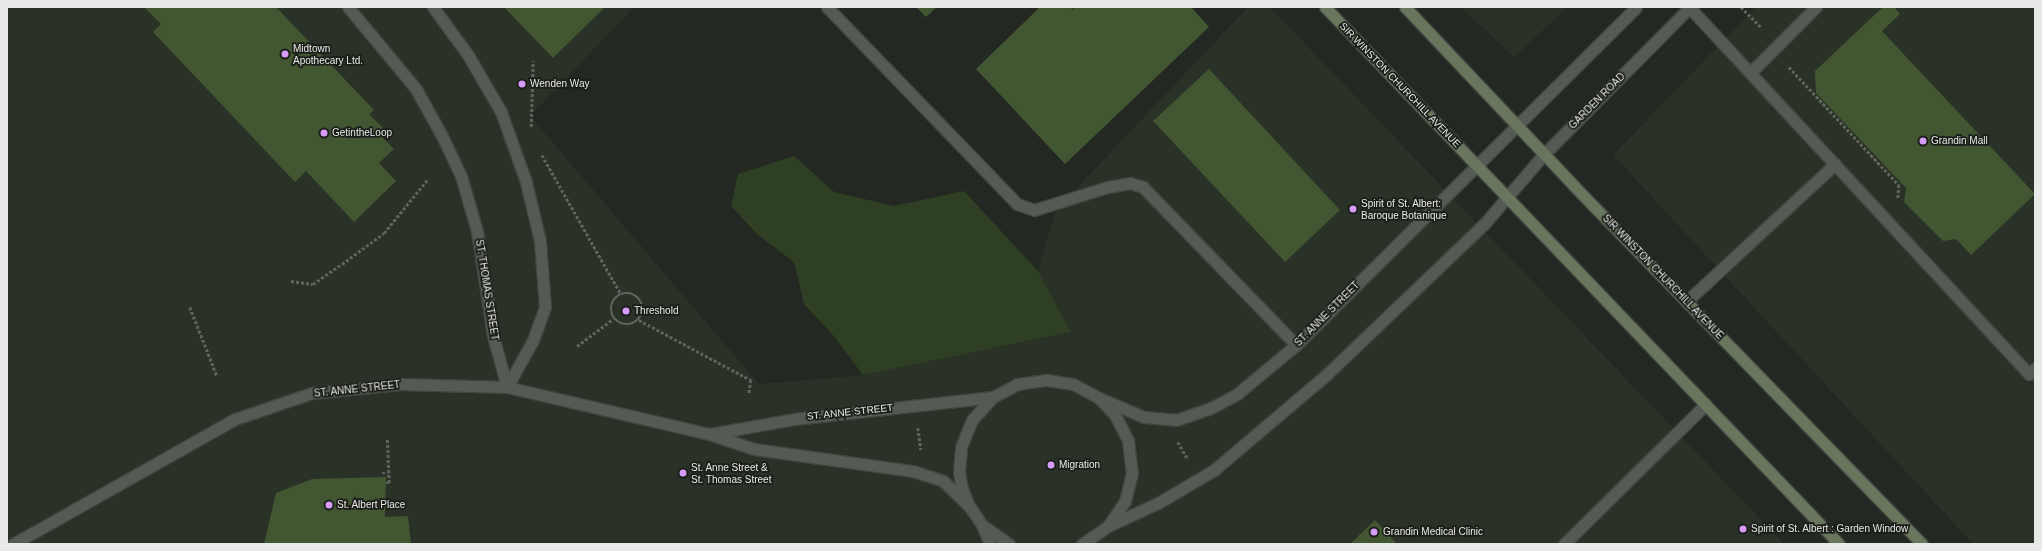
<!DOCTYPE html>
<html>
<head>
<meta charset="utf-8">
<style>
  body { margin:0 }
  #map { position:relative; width:2042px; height:551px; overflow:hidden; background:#242822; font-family:Arial,sans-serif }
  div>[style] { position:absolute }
  .built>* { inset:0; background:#2a3126 }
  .green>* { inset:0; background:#2f3f23 }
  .building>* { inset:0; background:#425632 }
  .path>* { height:2.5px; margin-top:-1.25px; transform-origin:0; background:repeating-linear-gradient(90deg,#60645e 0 3px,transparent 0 5px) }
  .path>.ring { margin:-1.25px; padding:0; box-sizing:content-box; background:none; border:2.5px solid #60645e; border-radius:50% }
  .roads { filter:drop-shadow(1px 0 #424540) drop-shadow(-1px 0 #424540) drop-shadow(0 1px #424540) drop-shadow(0 -1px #424540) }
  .service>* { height:11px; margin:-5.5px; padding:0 5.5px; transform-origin:5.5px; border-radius:5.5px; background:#565a54 }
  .minor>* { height:11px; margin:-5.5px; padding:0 5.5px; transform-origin:5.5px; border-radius:5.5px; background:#565a54 }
  .tertiary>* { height:11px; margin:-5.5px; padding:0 5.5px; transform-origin:5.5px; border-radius:5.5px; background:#565a54 }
  .secondary>* { height:11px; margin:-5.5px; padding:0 5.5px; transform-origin:5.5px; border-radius:5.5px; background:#67765c }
  .dots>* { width:11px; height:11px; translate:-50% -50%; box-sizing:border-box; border:2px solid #1b1e19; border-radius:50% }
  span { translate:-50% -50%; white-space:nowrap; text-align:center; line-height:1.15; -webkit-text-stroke:3.5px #1b1e19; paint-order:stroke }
  .poi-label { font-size:10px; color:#e7eae6 }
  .left { translate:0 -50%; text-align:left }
  .street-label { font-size:10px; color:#e7eae6 }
  .frame { position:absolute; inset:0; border:8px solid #e7eae6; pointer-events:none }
</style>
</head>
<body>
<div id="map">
  <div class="built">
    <div style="clip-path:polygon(7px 7px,634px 7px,530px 116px,759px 384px,863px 375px,1071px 332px,1038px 271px,1056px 210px,1248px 7px,1270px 7px,1784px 544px,7px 544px)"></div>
    <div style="clip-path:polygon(1461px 7px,1568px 7px,1514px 57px)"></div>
    <div style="clip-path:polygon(1756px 7px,2035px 7px,2035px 544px,1973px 544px,1613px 155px)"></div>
  </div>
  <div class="green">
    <div style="clip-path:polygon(794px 156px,834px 192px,894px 206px,964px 191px,1038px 271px,1071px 332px,863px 375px,833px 335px,804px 304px,794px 262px,758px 235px,731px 206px,738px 174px)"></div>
  </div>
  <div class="building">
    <div style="clip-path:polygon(144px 7px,276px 7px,374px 110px,369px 114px,384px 129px,379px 134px,394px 149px,379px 163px,396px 181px,354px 222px,306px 171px,295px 182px,153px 32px,161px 24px)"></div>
    <div style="clip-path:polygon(504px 7px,605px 7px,553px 58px)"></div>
    <div style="clip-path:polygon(916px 7px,937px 7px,926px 17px)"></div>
    <div style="clip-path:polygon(1040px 7px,1070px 7px,1073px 9px,1075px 7px,1191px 7px,1209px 27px,1065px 164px,976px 69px)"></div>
    <div style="clip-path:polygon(1883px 7px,1894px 7px,1900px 14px,1882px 31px,2035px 194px,1971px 255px,1956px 239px,1943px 241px,1904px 202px,1906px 188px,1816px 93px,1815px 71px)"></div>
    <div style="clip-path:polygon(1209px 69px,1340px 210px,1285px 262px,1153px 121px)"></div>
    <div style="clip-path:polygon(386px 477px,385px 517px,408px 516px,411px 544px,264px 544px,276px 493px,312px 479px)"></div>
    <div style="clip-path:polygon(1375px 520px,1397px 544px,1350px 544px)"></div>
  </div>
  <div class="path">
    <div style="left:1741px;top:7px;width:30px;rotate:45deg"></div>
    <div style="left:1789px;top:67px;width:161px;rotate:47deg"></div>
    <div style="left:1899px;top:185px;width:13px;rotate:94deg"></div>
    <div style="left:531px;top:127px;width:66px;rotate:-88.3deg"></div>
    <div style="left:542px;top:155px;width:160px;rotate:60.4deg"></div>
    <div style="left:291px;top:281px;width:22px;rotate:8deg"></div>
    <div style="left:313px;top:284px;width:35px;rotate:-35deg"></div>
    <div style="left:342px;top:264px;width:52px;rotate:-36.4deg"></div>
    <div style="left:384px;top:233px;width:70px;rotate:-50.8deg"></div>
    <div class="ring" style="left:611px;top:293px;width:29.5px;height:29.5px"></div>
    <div style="left:190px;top:307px;width:74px;rotate:68.6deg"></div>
    <div style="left:639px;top:320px;width:127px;rotate:28.2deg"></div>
    <div style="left:751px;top:380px;width:15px;rotate:98deg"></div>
    <div style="left:577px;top:346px;width:45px;rotate:-36.9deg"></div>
    <div style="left:918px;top:428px;width:22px;rotate:82deg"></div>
    <div style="left:1178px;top:442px;width:20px;rotate:60deg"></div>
    <div style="left:382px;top:473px;width:6px"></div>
    <div style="left:386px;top:483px;width:3px"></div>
    <div style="left:389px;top:483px;width:45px;rotate:-92.5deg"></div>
  </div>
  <div class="roads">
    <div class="service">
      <div style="left:1690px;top:8px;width:499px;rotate:47.2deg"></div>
      <div style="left:1751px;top:72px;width:92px;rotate:-45deg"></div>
      <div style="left:1687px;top:301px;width:202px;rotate:-42.8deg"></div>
      <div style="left:1564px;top:544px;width:199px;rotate:-44.6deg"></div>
    </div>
    <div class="minor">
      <div style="left:348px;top:7px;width:107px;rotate:50.3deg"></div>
      <div style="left:416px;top:89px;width:54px;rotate:61deg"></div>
      <div style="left:442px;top:136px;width:44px;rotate:64.6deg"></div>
      <div style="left:461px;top:176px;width:57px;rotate:73.8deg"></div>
      <div style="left:477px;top:231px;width:106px;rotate:81.3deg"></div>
      <div style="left:493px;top:336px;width:53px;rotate:74.6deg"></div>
      <div style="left:433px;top:7px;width:59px;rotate:53.9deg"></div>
      <div style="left:468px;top:55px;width:66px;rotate:59.9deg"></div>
      <div style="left:501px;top:112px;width:74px;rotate:70.3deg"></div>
      <div style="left:526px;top:182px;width:61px;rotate:76.7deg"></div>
      <div style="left:540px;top:241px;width:66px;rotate:85.7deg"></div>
      <div style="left:545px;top:307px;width:37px;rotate:110deg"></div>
      <div style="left:532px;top:342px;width:51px;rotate:119.1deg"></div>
      <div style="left:827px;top:7px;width:274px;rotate:46deg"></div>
      <div style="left:1017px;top:204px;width:18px;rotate:19deg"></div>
      <div style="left:1034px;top:210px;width:77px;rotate:-17.3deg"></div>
      <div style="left:1108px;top:187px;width:22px;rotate:-10deg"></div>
      <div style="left:1130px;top:183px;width:14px;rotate:17deg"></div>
      <div style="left:1143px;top:187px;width:220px;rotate:45.9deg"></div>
      <div style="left:2029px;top:374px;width:8px;rotate:-45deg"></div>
      <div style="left:982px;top:525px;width:21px;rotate:67deg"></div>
    </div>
    <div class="tertiary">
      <div style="left:1099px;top:398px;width:49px;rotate:22.9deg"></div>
      <div style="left:1144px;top:417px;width:32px;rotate:5deg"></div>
      <div style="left:1176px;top:420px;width:37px;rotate:-19deg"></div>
      <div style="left:1211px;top:408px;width:30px;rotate:-28deg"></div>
      <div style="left:1237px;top:394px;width:77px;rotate:-39.7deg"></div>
      <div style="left:1296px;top:345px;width:479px;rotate:-44.8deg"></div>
      <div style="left:710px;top:434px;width:85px;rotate:-10.1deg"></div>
      <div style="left:794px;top:419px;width:200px;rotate:-6.3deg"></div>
      <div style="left:1108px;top:526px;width:55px;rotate:-24.7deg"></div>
      <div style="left:1158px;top:503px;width:65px;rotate:-30.5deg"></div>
      <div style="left:1214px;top:470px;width:145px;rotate:-40.3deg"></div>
      <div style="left:1325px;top:376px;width:221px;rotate:-43.7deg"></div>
      <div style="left:1485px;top:223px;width:91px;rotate:-49.5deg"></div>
      <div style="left:1544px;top:154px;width:207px;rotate:-45.2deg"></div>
      <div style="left:13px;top:544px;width:255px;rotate:-29.4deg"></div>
      <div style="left:235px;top:419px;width:81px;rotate:-18.7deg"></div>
      <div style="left:312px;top:393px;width:89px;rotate:-5.8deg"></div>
      <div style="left:401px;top:384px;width:106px;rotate:1.6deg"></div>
      <div style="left:507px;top:387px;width:207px;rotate:13.1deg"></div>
      <div style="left:709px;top:434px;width:47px;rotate:18.4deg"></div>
      <div style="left:754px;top:449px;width:161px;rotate:7.9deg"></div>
      <div style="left:913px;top:471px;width:32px;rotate:18deg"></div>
      <div style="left:943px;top:481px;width:36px;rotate:44deg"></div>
      <div style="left:1009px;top:544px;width:33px;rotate:-145deg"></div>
      <div style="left:982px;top:525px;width:23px;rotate:-124deg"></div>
      <div style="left:969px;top:506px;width:18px;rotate:-112deg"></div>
      <div style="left:962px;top:489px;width:17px;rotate:-100deg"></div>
      <div style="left:959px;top:472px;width:25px;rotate:-85deg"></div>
      <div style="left:961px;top:447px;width:29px;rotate:-68deg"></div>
      <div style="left:972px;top:420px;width:31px;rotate:-48deg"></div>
      <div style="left:993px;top:397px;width:27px;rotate:-28deg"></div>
      <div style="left:1017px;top:384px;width:30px;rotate:-8deg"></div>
      <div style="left:1047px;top:380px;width:26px;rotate:9deg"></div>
      <div style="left:1073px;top:384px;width:30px;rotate:28deg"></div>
      <div style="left:1099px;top:398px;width:23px;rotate:47deg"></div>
      <div style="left:1115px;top:415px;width:29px;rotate:63deg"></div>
      <div style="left:1128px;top:441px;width:32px;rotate:83deg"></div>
      <div style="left:1132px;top:473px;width:29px;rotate:104deg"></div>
      <div style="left:1125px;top:501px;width:30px;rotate:124deg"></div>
      <div style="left:1108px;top:526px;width:32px;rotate:145deg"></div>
    </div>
    <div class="secondary">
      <div style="left:1325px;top:7px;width:743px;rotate:46.25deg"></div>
      <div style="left:1405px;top:7px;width:246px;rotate:46.6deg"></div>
      <div style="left:1574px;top:186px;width:499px;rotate:45.8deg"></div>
    </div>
  </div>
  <div class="dots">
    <div style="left:285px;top:54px;background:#d79bf9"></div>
    <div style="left:522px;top:84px;background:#d79bf9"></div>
    <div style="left:324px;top:133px;background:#d79bf9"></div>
    <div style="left:1923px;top:141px;background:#d79bf9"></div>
    <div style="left:1353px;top:209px;background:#d79bf9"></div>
    <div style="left:626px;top:311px;background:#d79bf9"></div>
    <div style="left:1051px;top:465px;background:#d79bf9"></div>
    <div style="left:683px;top:473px;background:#d79bf9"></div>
    <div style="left:329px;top:505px;background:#d79bf9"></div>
    <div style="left:1743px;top:529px;background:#d79bf9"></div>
    <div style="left:1374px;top:532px;background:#d79bf9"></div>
  </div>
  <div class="poi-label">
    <span class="left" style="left:293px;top:54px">Midtown<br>Apothecary Ltd.</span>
    <span class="left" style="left:530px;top:84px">Wenden Way</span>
    <span class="left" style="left:332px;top:133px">GetintheLoop</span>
    <span class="left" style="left:1931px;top:141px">Grandin Mall</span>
    <span class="left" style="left:1361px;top:209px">Spirit of St. Albert:<br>Baroque Botanique</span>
    <span class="left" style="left:634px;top:311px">Threshold</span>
    <span class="left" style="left:1059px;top:465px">Migration</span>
    <span class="left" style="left:691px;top:473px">St. Anne Street &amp;<br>St. Thomas Street</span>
    <span class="left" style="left:337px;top:505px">St. Albert Place</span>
    <span class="left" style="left:1751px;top:529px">Spirit of St. Albert : Garden Window</span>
    <span class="left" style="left:1383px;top:532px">Grandin Medical Clinic</span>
  </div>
  <div class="street-label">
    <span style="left:1400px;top:85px;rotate:46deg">SIR WINSTON CHURCHILL AVENUE</span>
    <span style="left:1597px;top:101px;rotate:-45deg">GARDEN ROAD</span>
    <span style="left:1663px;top:277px;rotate:46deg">SIR WINSTON CHURCHILL AVENUE</span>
    <span style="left:487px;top:290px;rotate:81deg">ST. THOMAS STREET</span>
    <span style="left:1327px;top:314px;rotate:-45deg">ST. ANNE STREET</span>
    <span style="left:357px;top:389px;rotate:-6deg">ST. ANNE STREET</span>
    <span style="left:850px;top:412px;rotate:-6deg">ST. ANNE STREET</span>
  </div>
  <div class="frame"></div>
</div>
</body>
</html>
